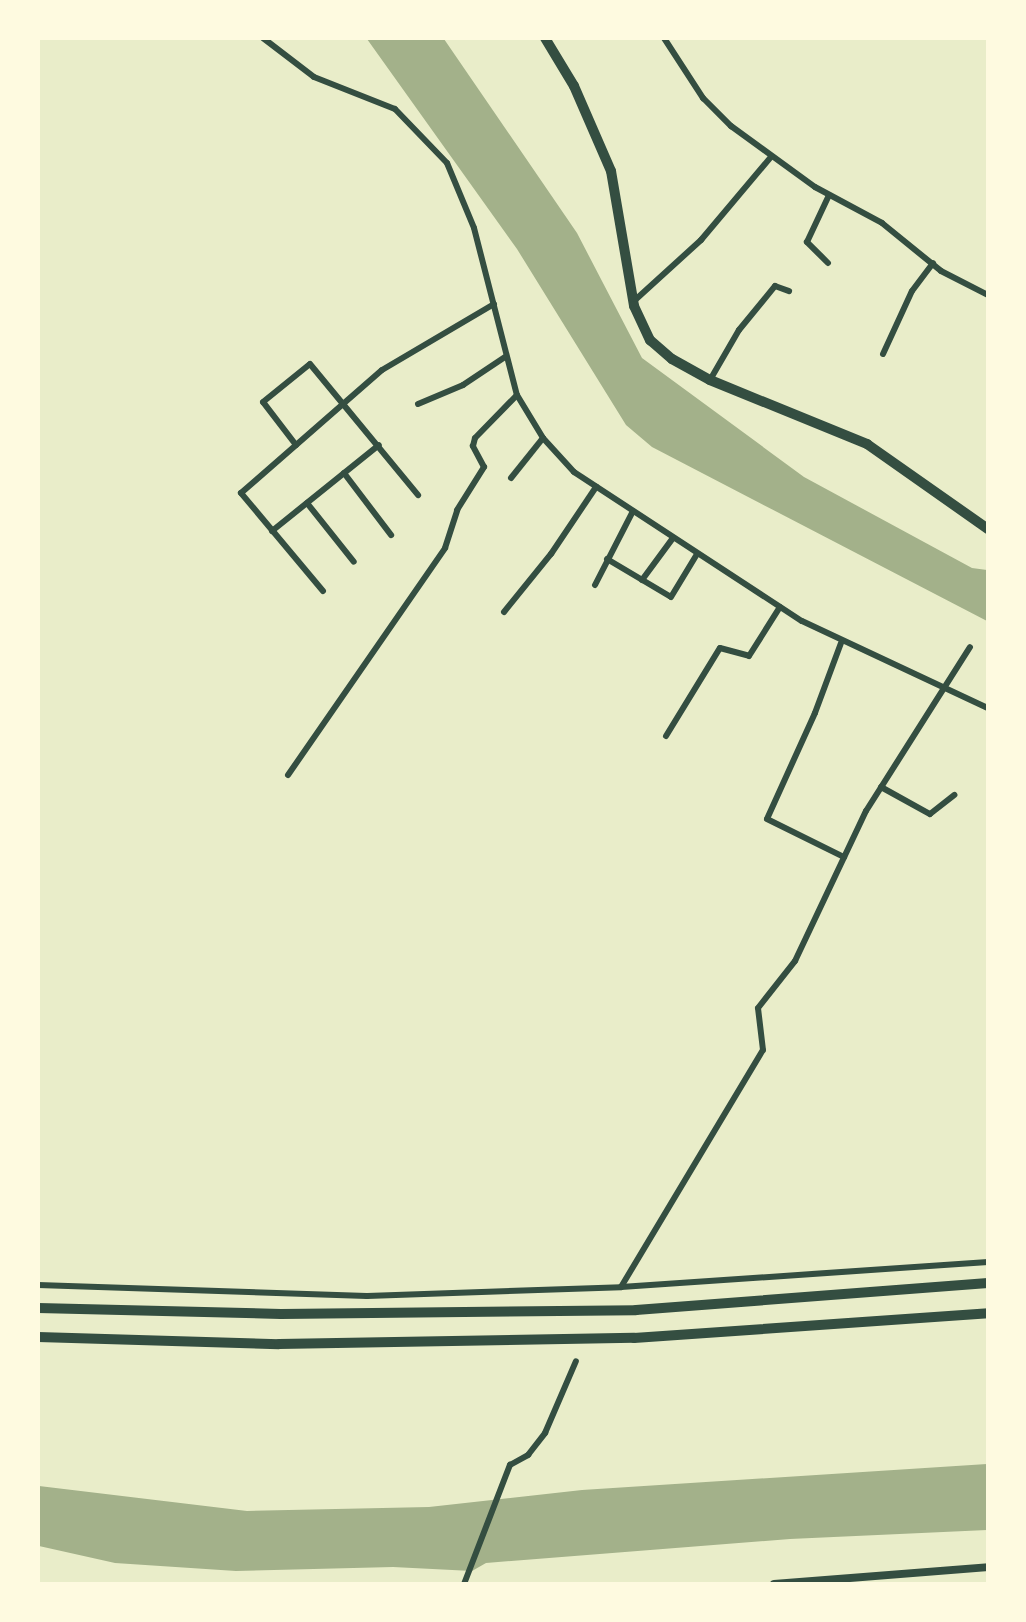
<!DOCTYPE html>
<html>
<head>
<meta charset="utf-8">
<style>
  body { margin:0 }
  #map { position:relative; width:1026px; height:1622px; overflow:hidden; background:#e9edc9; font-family:Merriweather,serif }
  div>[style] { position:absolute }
  .water>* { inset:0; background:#a3b18a }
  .minor>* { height:6px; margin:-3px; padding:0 3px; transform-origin:3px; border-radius:3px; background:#344e41 }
  .tertiary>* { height:8px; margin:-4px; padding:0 4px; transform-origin:4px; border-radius:4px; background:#344e41 }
  .primary>* { height:10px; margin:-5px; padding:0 5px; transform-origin:5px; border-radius:5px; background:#344e41 }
  .motorway>* { height:10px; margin:-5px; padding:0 5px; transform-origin:5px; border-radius:5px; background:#344e41 }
  span { translate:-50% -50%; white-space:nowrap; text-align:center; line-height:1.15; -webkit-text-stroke:7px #fefae0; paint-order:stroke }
  .frame { position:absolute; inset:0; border:40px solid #fefae0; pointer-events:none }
</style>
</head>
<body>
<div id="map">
  <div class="water">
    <div style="clip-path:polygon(367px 39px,444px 39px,577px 233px,642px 358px,804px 477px,972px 568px,987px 570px,987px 621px,652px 447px,626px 425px,517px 249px)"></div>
    <div style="clip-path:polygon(987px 1464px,987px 1530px,790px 1539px,486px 1563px,472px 1571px,393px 1567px,236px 1571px,115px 1563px,39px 1546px,39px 1486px,247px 1511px,429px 1507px,582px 1490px)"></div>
  </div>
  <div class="minor">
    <div style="left:263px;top:38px;width:64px;rotate:37.4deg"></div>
    <div style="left:314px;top:77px;width:87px;rotate:21.6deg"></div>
    <div style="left:395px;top:109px;width:75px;rotate:46.1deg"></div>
    <div style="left:447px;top:163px;width:70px;rotate:67.4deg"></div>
    <div style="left:474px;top:228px;width:172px;rotate:75.6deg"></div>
    <div style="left:517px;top:395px;width:50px;rotate:58.8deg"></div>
    <div style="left:543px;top:438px;width:46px;rotate:47.6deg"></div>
    <div style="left:574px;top:472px;width:272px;rotate:33.2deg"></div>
    <div style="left:802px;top:621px;width:205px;rotate:25.1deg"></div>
    <div style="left:664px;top:38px;width:72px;rotate:57deg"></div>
    <div style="left:703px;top:98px;width:40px;rotate:45deg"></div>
    <div style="left:731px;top:126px;width:104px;rotate:36deg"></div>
    <div style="left:815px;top:187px;width:76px;rotate:28.2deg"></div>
    <div style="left:882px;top:223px;width:76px;rotate:39.1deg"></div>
    <div style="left:941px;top:271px;width:53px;rotate:27.1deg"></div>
    <div style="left:828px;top:263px;width:30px;rotate:-135deg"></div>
    <div style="left:807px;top:242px;width:52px;rotate:-64.9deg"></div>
    <div style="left:634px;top:301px;width:91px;rotate:-42.3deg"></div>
    <div style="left:701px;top:240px;width:109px;rotate:-49.9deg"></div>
    <div style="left:883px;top:354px;width:69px;rotate:-65.3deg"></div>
    <div style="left:912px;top:291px;width:35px;rotate:-53deg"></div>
    <div style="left:710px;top:380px;width:58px;rotate:-59.9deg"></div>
    <div style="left:739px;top:330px;width:57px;rotate:-50.7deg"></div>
    <div style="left:775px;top:286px;width:15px;rotate:20deg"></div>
    <div style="left:418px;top:404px;width:49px;rotate:-22.9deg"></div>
    <div style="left:463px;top:385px;width:50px;rotate:-33.7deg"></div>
    <div style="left:296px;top:445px;width:54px;rotate:-127.5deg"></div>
    <div style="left:263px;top:402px;width:60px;rotate:-39deg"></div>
    <div style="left:310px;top:364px;width:170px;rotate:50.5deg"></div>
    <div style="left:344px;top:473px;width:78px;rotate:52.8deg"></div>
    <div style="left:511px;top:478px;width:51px;rotate:-51.3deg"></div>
    <div style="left:307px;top:503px;width:75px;rotate:51.5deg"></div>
    <div style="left:272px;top:531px;width:137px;rotate:-38.8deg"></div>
    <div style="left:607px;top:559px;width:74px;rotate:30.7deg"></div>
    <div style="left:671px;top:597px;width:50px;rotate:-58.8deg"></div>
    <div style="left:642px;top:580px;width:52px;rotate:-53.6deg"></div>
    <div style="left:595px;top:585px;width:83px;rotate:-62.8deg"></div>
    <div style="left:323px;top:591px;width:128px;rotate:-129.9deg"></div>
    <div style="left:241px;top:493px;width:187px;rotate:-41.1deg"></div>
    <div style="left:382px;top:370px;width:130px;rotate:-30.5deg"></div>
    <div style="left:504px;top:612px;width:75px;rotate:-51deg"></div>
    <div style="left:551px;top:554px;width:81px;rotate:-56.1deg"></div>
    <div style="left:841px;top:643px;width:75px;rotate:110.4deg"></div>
    <div style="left:815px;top:713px;width:116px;rotate:114.4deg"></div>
    <div style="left:767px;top:819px;width:86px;rotate:26.3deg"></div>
    <div style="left:666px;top:736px;width:103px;rotate:-58.5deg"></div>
    <div style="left:720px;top:648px;width:30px;rotate:15deg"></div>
    <div style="left:749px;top:656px;width:58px;rotate:-57.7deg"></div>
    <div style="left:288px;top:775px;width:276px;rotate:-55.3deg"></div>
    <div style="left:445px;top:548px;width:40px;rotate:-72deg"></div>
    <div style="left:457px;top:510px;width:51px;rotate:-57.9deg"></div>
    <div style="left:484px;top:467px;width:24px;rotate:-118deg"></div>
    <div style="left:473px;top:446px;width:8px;rotate:-76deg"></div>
    <div style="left:475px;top:438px;width:60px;rotate:-45.7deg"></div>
    <div style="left:881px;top:787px;width:56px;rotate:28.9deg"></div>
    <div style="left:930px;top:814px;width:31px;rotate:-38deg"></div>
    <div style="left:38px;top:1285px;width:329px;rotate:1.9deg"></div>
    <div style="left:367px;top:1296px;width:254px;rotate:-2deg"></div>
    <div style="left:621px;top:1287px;width:368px;rotate:-3.9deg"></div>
    <div style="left:621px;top:1287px;width:276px;rotate:-59.1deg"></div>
    <div style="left:763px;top:1050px;width:42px;rotate:-96.8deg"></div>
    <div style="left:758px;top:1008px;width:60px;rotate:-51.8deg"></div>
    <div style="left:795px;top:961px;width:166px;rotate:-64.7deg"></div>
    <div style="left:866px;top:811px;width:194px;rotate:-57.6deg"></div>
    <div style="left:464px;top:1584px;width:128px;rotate:-68.9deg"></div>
    <div style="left:510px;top:1465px;width:21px;rotate:-29deg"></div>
    <div style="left:528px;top:1455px;width:28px;rotate:-52deg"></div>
    <div style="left:545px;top:1433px;width:78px;rotate:-66.7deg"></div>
  </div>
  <div class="tertiary">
    <div style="left:774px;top:1584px;width:215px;rotate:-4.5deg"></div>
  </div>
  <div class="primary">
    <div style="left:545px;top:38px;width:56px;rotate:58.9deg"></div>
    <div style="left:574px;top:86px;width:93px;rotate:66.5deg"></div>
    <div style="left:611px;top:171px;width:137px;rotate:80.3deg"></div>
    <div style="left:634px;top:306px;width:38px;rotate:65deg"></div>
    <div style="left:650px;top:340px;width:29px;rotate:41deg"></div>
    <div style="left:672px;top:359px;width:43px;rotate:28.9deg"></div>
    <div style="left:710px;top:380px;width:170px;rotate:22.2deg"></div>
    <div style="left:867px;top:444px;width:148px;rotate:35.1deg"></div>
  </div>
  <div class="motorway">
    <div style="left:38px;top:1308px;width:243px;rotate:1.4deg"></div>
    <div style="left:281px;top:1314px;width:355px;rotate:-0.6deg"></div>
    <div style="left:636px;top:1310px;width:353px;rotate:-4.4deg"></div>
    <div style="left:38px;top:1337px;width:241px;rotate:1.7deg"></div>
    <div style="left:279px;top:1344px;width:355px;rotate:-1deg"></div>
    <div style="left:634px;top:1338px;width:355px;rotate:-4deg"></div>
  </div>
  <div class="frame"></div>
</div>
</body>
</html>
